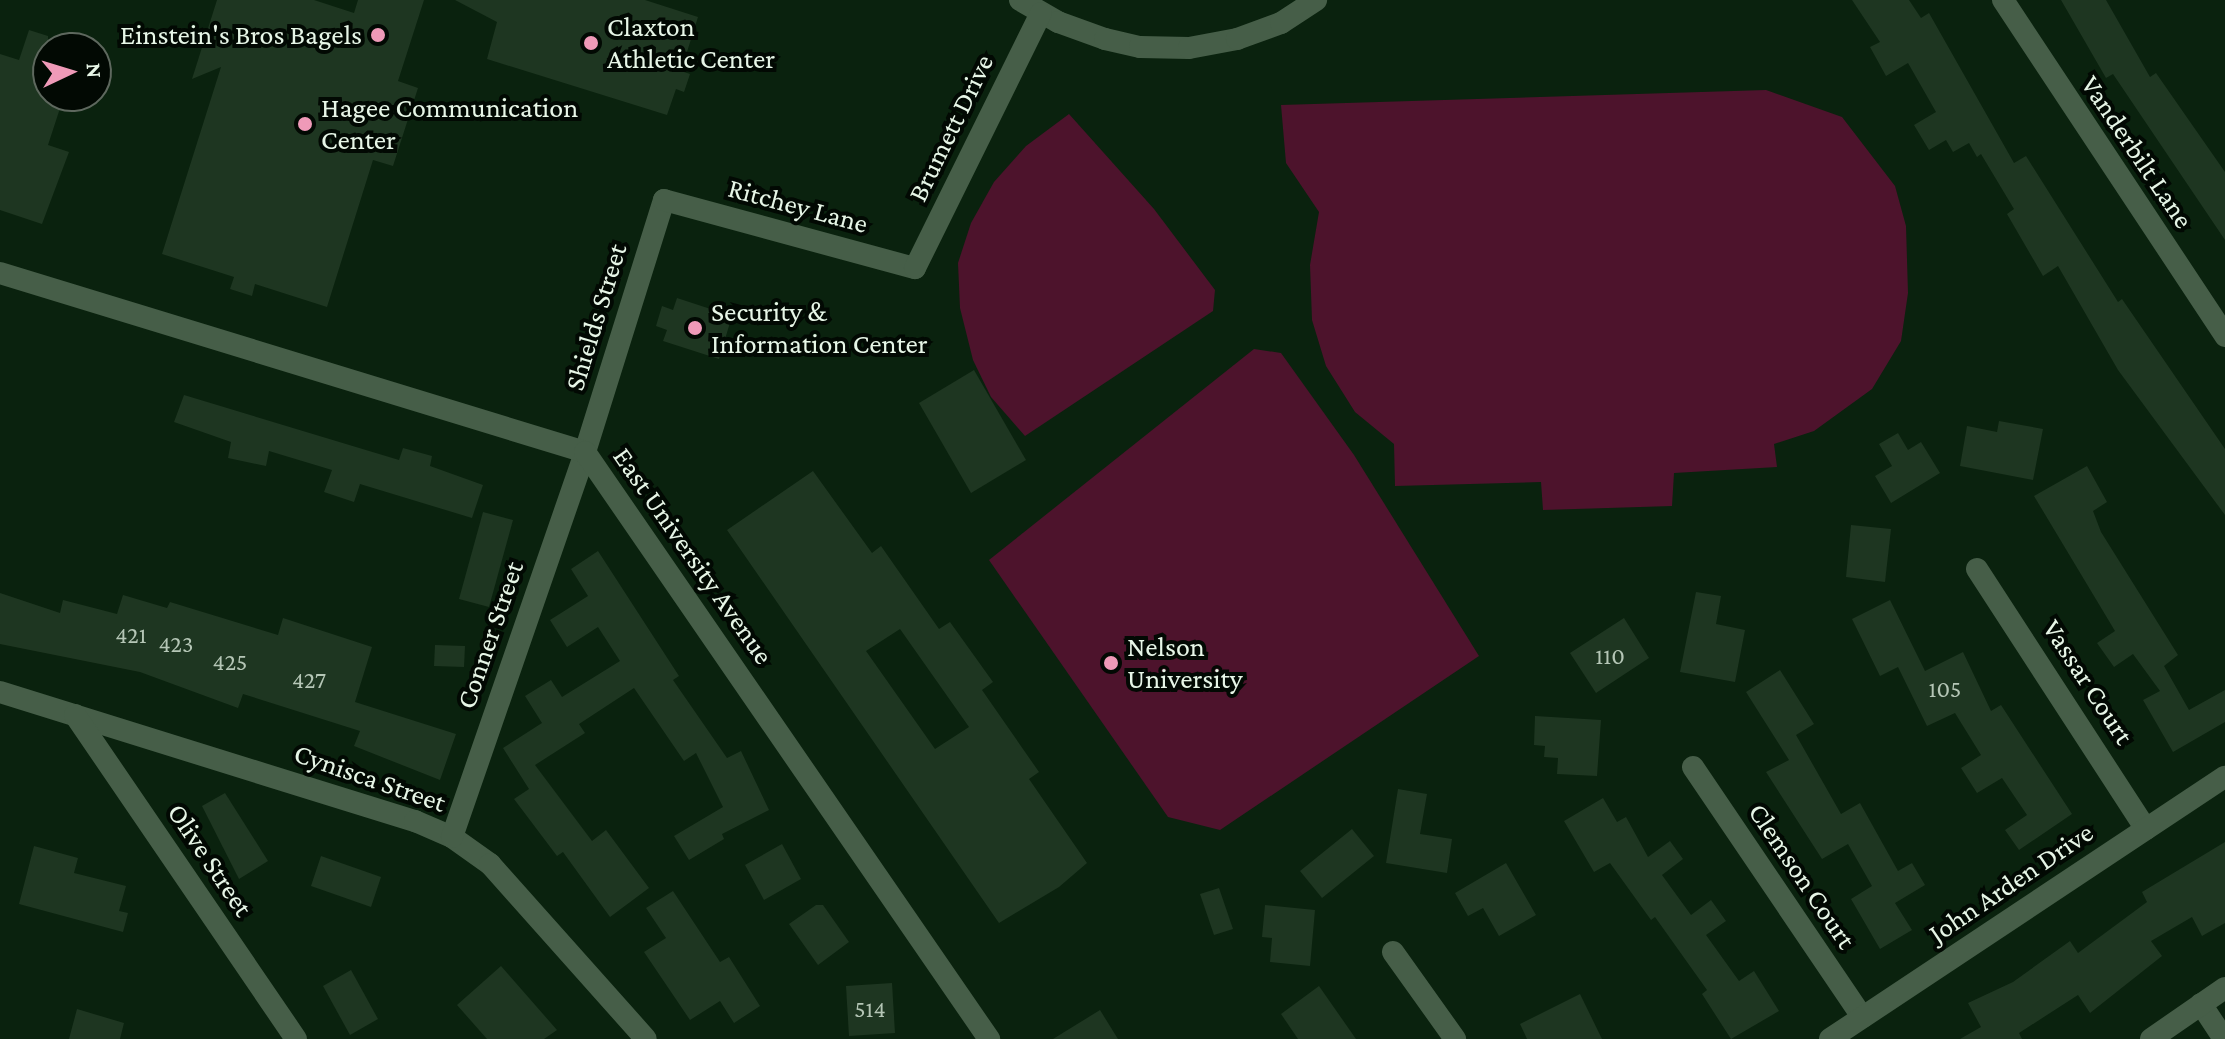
<!DOCTYPE html>
<html>
<head>
<meta charset="utf-8">
<style>
  body { margin:0 }
  #map { position:relative; width:2225px; height:1039px; overflow:hidden; background:#0a220e; font-family:"Crimson Pro",serif }
  div>[style] { position:absolute }
  .green>* { inset:0; background:#4d132c }
  .building>* { inset:0; background:#1e3621 }
  .minor>* { height:22px; margin:-11px; padding:0 11px; transform-origin:11px; border-radius:11px; background:#465e48 }
  .tertiary>* { height:22px; margin:-11px; padding:0 11px; transform-origin:11px; border-radius:11px; background:#465e48 }
  .dots>* { width:22px; height:22px; translate:-50% -50%; box-sizing:border-box; border:4px solid #020903; border-radius:50% }
  span { translate:-50% -50%; white-space:nowrap; text-align:center; line-height:1.15; -webkit-text-stroke:8px #020903; paint-order:stroke }
  .number-label { font-size:24px; color:#b5c6b6 }
  .number-label span { -webkit-text-stroke-width:0 }
  .poi-label { font-size:28px; color:#e7f6e7 }
  .left { translate:0 -50%; text-align:left }
  .right { translate:-100% -50%; text-align:right }
  .street-label { font-size:28px; color:#e7f6e7 }
  .north { position:absolute; left:32px; top:32px; width:80px; height:80px; box-sizing:border-box; background:#020903; border:2px solid #5e685e; border-radius:50%; rotate:86deg; font-size:22px; font-weight:700; line-height:32px; text-align:center; color:#e7f6e7 }
  .north::after { content:''; display:block; margin:auto; width:28px; height:36px; background:#ef9ab8; clip-path:polygon(50% 0,100% 100%,50% 72%,0 100%) }
</style>
</head>
<body>
<div id="map">
  <div class="green">
    <div style="clip-path:polygon(1766px 90px,1842px 117px,1895px 186px,1906px 226px,1908px 293px,1901px 341px,1872px 389px,1814px 431px,1774px 444px,1777px 467px,1674px 473px,1672px 506px,1543px 510px,1541px 482px,1395px 486px,1394px 444px,1355px 412px,1326px 366px,1312px 320px,1310px 265px,1319px 212px,1286px 163px,1281px 105px)"></div>
    <div style="clip-path:polygon(1069px 114px,1154px 209px,1215px 290px,1213px 311px,1025px 436px,991px 397px,973px 360px,960px 308px,958px 263px,971px 223px,994px 182px,1026px 146px)"></div>
    <div style="clip-path:polygon(1254px 349px,1281px 353px,1354px 455px,1479px 656px,1220px 830px,1168px 817px,989px 560px)"></div>
  </div>
  <div class="building">
    <div style="clip-path:polygon(217px 0,314px 0,354px 13px,358px 0,424px 0,398px 81px,418px 88px,393px 166px,373px 160px,327px 307px,255px 284px,252px 296px,230px 289px,234px 277px,162px 254px,221px 67px,192px 79px)"></div>
    <div style="clip-path:polygon(455px 0,645px 0,698px 17px,681px 71px,690px 74px,684px 92px,676px 89px,667px 115px,487px 59px,497px 22px)"></div>
    <div style="clip-path:polygon(1852px 0,1909px 0,1921px 18px,1929px 13px,2014px 163px,2026px 156px,2118px 302px,2122px 299px,2225px 449px,2225px 515px,2118px 370px,2058px 266px,2043px 276px,2007px 214px,2014px 209px,1981px 154px,1977px 157px,1969px 143px,1953px 152px,1946px 140px,1929px 150px,1914px 125px,1936px 112px,1908px 63px,1886px 76px,1870px 47px,1880px 42px)"></div>
    <div style="clip-path:polygon(2061px 0,2106px 0,2150px 77px,2156px 73px,2225px 172px,2225px 240px,2113px 74px,2106px 78px)"></div>
    <div style="clip-path:polygon(29px 30px,48px 36px,48px 96px,64px 96px,48px 145px,69px 152px,42px 224px,0 210px,0 54px,19px 60px)"></div>
    <div style="clip-path:polygon(677px 298px,732px 316px,719px 359px,663px 341px,667px 330px,656px 326px,662px 306px,673px 310px)"></div>
    <div style="clip-path:polygon(974px 370px,1026px 460px,971px 493px,919px 403px)"></div>
    <div style="clip-path:polygon(184px 395px,399px 460px,403px 448px,432px 456px,430px 466px,483px 485px,472px 518px,360px 484px,354px 502px,324px 492px,332px 470px,269px 451px,266px 466px,228px 458px,231px 442px,174px 422px)"></div>
    <div style="clip-path:polygon(1999px 421px,2043px 429px,2033px 480px,1960px 466px,1967px 426px,1997px 432px)"></div>
    <div style="clip-path:polygon(1898px 433px,1908px 450px,1921px 442px,1940px 473px,1891px 503px,1875px 476px,1892px 466px,1879px 444px)"></div>
    <div style="clip-path:polygon(2087px 466px,2107px 502px,2093px 511px,2101px 532px,2178px 655px,2164px 666px,2189px 710px,2225px 690px,2225px 722px,2173px 752px,2143px 700px,2160px 691px,2133px 654px,2114px 667px,2097px 643px,2115px 631px,2034px 496px)"></div>
    <div style="clip-path:polygon(evenodd,813px 471px,872px 553px,881px 546px,939px 629px,950px 622px,993px 682px,982px 690px,1039px 772px,1029px 779px,1087px 863px,1059px 887px,999px 923px,727px 530px,813px 471px,900px 629px,969px 727px,935px 749px,866px 651px,900px 629px)"></div>
    <div style="clip-path:polygon(483px 512px,513px 520px,489px 607px,459px 599px)"></div>
    <div style="clip-path:polygon(1851px 525px,1891px 529px,1885px 582px,1846px 577px)"></div>
    <div style="clip-path:polygon(598px 551px,679px 676px,673px 680px,727px 758px,741px 751px,769px 810px,722px 834px,724px 839px,689px 860px,674px 836px,723px 807px,696px 753px,684px 761px,634px 688px,579px 724px,585px 733px,535px 765px,592px 841px,606px 830px,649px 888px,610px 917px,563px 852px,557px 856px,514px 799px,529px 789px,503px 748px,542px 723px,525px 696px,551px 680px,562px 697px,620px 661px,598px 627px,567px 647px,550px 620px,588px 596px,571px 569px)"></div>
    <div style="clip-path:polygon(1696px 592px,1721px 596px,1716px 624px,1745px 630px,1735px 682px,1680px 672px)"></div>
    <div style="clip-path:polygon(0 593px,60px 613px,63px 600px,117px 614px,123px 595px,167px 608px,170px 602px,278px 635px,283px 618px,372px 647px,355px 702px,456px 734px,440px 780px,354px 746px,360px 731px,243px 694px,238px 708px,140px 672px,0 644px)"></div>
    <div style="clip-path:polygon(1890px 600px,1925px 671px,1963px 652px,1991px 711px,2001px 705px,2072px 814px,2019px 850px,2005px 830px,2027px 815px,2002px 778px,1977px 793px,1961px 768px,1981px 755px,1955px 713px,1927px 726px,1898px 667px,1880px 676px,1852px 619px)"></div>
    <div style="clip-path:polygon(1624px 618px,1649px 658px,1596px 693px,1570px 653px)"></div>
    <div style="clip-path:polygon(435px 645px,465px 646px,464px 667px,434px 666px)"></div>
    <div style="clip-path:polygon(1780px 670px,1814px 724px,1796px 735px,1841px 814px,1860px 803px,1898px 871px,1912px 863px,1925px 885px,1895px 903px,1912px 930px,1880px 949px,1851px 899px,1872px 886px,1848px 844px,1822px 859px,1766px 772px,1789px 760px,1746px 692px)"></div>
    <div style="clip-path:polygon(1535px 716px,1601px 720px,1597px 776px,1557px 774px,1558px 758px,1544px 757px,1545px 746px,1534px 745px)"></div>
    <div style="clip-path:polygon(1398px 789px,1427px 794px,1420px 834px,1452px 839px,1447px 873px,1386px 863px)"></div>
    <div style="clip-path:polygon(225px 793px,268px 861px,239px 879px,202px 806px)"></div>
    <div style="clip-path:polygon(1603px 798px,1617px 822px,1626px 817px,1648px 857px,1670px 841px,1683px 859px,1662px 875px,1691px 915px,1711px 900px,1726px 921px,1706px 935px,1739px 981px,1754px 971px,1779px 1011px,1731px 1039px,1702px 994px,1707px 990px,1655px 917px,1651px 920px,1610px 863px,1594px 872px,1564px 821px)"></div>
    <div style="clip-path:polygon(1352px 829px,1374px 856px,1322px 898px,1300px 871px)"></div>
    <div style="clip-path:polygon(2225px 842px,2225px 923px,2202px 936px,2192px 917px,2151px 941px,2162px 956px,2090px 1013px,2078px 995px,2019px 1033px,2022px 1039px,1960px 1039px,1981px 1027px,1968px 1003px,2013px 982px,2070px 941px,2078px 953px,2147px 902px,2142px 892px)"></div>
    <div style="clip-path:polygon(782px 844px,801px 879px,764px 900px,745px 865px)"></div>
    <div style="clip-path:polygon(34px 846px,78px 858px,74px 873px,126px 886px,119px 911px,128px 913px,123px 932px,19px 904px)"></div>
    <div style="clip-path:polygon(321px 856px,381px 877px,371px 907px,311px 886px)"></div>
    <div style="clip-path:polygon(1506px 863px,1536px 915px,1499px 936px,1483px 908px,1468px 916px,1455px 893px)"></div>
    <div style="clip-path:polygon(1219px 888px,1233px 929px,1214px 935px,1200px 894px)"></div>
    <div style="clip-path:polygon(673px 891px,720px 962px,729px 957px,760px 1006px,734px 1023px,720px 1001px,690px 1020px,644px 952px,666px 938px,646px 908px)"></div>
    <div style="clip-path:polygon(816px 905px,823px 905px,849px 942px,818px 965px,789px 924px)"></div>
    <div style="clip-path:polygon(1265px 905px,1315px 910px,1310px 966px,1270px 962px,1272px 938px,1262px 937px)"></div>
    <div style="clip-path:polygon(501px 966px,557px 1030px,544px 1039px,487px 1039px,457px 1005px)"></div>
    <div style="clip-path:polygon(351px 970px,378px 1019px,350px 1035px,323px 986px)"></div>
    <div style="clip-path:polygon(892px 983px,895px 1033px,849px 1036px,846px 986px)"></div>
    <div style="clip-path:polygon(1319px 986px,1356px 1039px,1298px 1039px,1281px 1014px)"></div>
    <div style="clip-path:polygon(1580px 994px,1602px 1039px,1527px 1039px,1520px 1024px)"></div>
    <div style="clip-path:polygon(77px 1009px,124px 1023px,120px 1039px,69px 1039px)"></div>
    <div style="clip-path:polygon(1100px 1010px,1118px 1039px,1053px 1039px)"></div>
  </div>
  <div class="minor">
    <div style="left:1020px;top:0;width:44px;rotate:30.1deg"></div>
    <div style="left:1058px;top:22px;width:50px;rotate:19.9deg"></div>
    <div style="left:1105px;top:39px;width:36px;rotate:13deg"></div>
    <div style="left:1140px;top:47px;width:49px;rotate:1.2deg"></div>
    <div style="left:1189px;top:48px;width:49px;rotate:-10.6deg"></div>
    <div style="left:1237px;top:39px;width:47px;rotate:-20deg"></div>
    <div style="left:1281px;top:23px;width:42px;rotate:-33.3deg"></div>
    <div style="left:2003px;top:0;width:403px;rotate:56.5deg"></div>
    <div style="left:1977px;top:569px;width:310px;rotate:57deg"></div>
    <div style="left:0;top:692px;width:435px;rotate:17.3deg"></div>
    <div style="left:415px;top:821px;width:40px;rotate:23.4deg"></div>
    <div style="left:452px;top:837px;width:47px;rotate:35.4deg"></div>
    <div style="left:490px;top:864px;width:234px;rotate:48.3deg"></div>
    <div style="left:75px;top:715px;width:392px;rotate:55.7deg"></div>
    <div style="left:1693px;top:767px;width:302px;rotate:55.9deg"></div>
    <div style="left:452px;top:837px;width:407px;rotate:-70.9deg"></div>
    <div style="left:585px;top:452px;width:264px;rotate:-72.6deg"></div>
    <div style="left:664px;top:200px;width:260px;rotate:15.2deg"></div>
    <div style="left:915px;top:268px;width:284px;rotate:-63.7deg"></div>
    <div style="left:1393px;top:952px;width:107px;rotate:54.5deg"></div>
    <div style="left:2201px;top:1004px;width:42px;rotate:56.7deg"></div>
    <div style="left:2151px;top:1039px;width:90px;rotate:-34.6deg"></div>
  </div>
  <div class="tertiary">
    <div style="left:0;top:273px;width:612px;rotate:17.01deg"></div>
    <div style="left:585px;top:452px;width:713px;rotate:55.46deg"></div>
    <div style="left:1830px;top:1039px;width:474px;rotate:-33.6deg"></div>
  </div>
  <div class="dots">
    <div style="left:378px;top:35px;background:#ef9ab8"></div>
    <div style="left:591px;top:43px;background:#ef9ab8"></div>
    <div style="left:305px;top:124px;background:#ef9ab8"></div>
    <div style="left:695px;top:328px;background:#ef9ab8"></div>
    <div style="left:1111px;top:663px;background:#ef9ab8"></div>
  </div>
  <div class="number-label">
    <span style="left:131px;top:635px">421</span>
    <span style="left:176px;top:644px">423</span>
    <span style="left:1610px;top:656px">110</span>
    <span style="left:230px;top:662px">425</span>
    <span style="left:309px;top:680px">427</span>
    <span style="left:1945px;top:689px">105</span>
    <span style="left:870px;top:1009px">514</span>
  </div>
  <div class="poi-label">
    <span class="left" style="left:607px;top:43px">Claxton<br>Athletic Center</span>
    <span class="right" style="left:362px;top:35px">Einstein's Bros Bagels</span>
    <span class="left" style="left:321px;top:124px">Hagee Communication<br>Center</span>
    <span class="left" style="left:711px;top:328px">Security &amp;<br>Information Center</span>
    <span class="left" style="left:1127px;top:663px">Nelson<br>University</span>
  </div>
  <div class="street-label">
    <span style="left:951px;top:128px;rotate:-64deg">Brumett Drive</span>
    <span style="left:2137px;top:152px;rotate:56deg">Vanderbilt Lane</span>
    <span style="left:798px;top:206px;rotate:15deg">Ritchey Lane</span>
    <span style="left:596px;top:317px;rotate:-73deg">Shields Street</span>
    <span style="left:693px;top:556px;rotate:55deg">East University Avenue</span>
    <span style="left:490px;top:635px;rotate:-71deg">Conner Street</span>
    <span style="left:2088px;top:682px;rotate:57deg">Vassar Court</span>
    <span style="left:370px;top:778px;rotate:19deg">Cynisca Street</span>
    <span style="left:210px;top:860px;rotate:56deg">Olive Street</span>
    <span style="left:1802px;top:876px;rotate:56deg">Clemson Court</span>
    <span style="left:2011px;top:883px;rotate:-34deg">John Arden Drive</span>
  </div>
  <div class="north">N</div>
</div>
</body>
</html>
